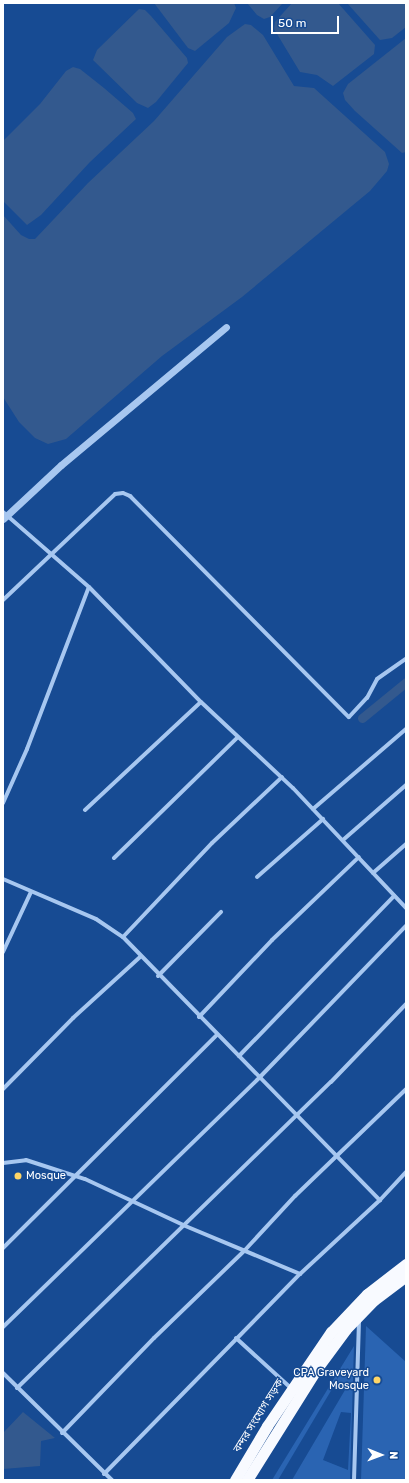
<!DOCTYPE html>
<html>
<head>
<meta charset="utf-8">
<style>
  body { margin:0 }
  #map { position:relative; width:409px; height:1483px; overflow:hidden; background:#174b93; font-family:Rubik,"Noto Sans Bengali",sans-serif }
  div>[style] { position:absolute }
  .green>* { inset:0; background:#2a64b2 }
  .water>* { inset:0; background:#33598e }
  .canal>* { height:9px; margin:-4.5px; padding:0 4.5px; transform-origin:4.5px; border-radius:4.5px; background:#33598e }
  .minor>* { height:4px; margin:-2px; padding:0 2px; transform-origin:2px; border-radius:2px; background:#a7c7f0 }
  .tertiary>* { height:7px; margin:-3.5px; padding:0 3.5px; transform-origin:3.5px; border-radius:3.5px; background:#a7c7f0 }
  .trunk>* { height:11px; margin:-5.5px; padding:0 5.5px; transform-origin:5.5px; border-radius:5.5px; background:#f8faff }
  .dots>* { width:11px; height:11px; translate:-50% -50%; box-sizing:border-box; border:2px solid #174b93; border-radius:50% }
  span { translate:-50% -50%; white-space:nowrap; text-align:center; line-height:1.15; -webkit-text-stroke:3px #174b93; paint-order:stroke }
  .poi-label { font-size:11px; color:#fff }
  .left { translate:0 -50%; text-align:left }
  .right { translate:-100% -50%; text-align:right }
  .street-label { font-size:11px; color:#fff }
  .frame { position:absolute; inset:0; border:4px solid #fff; pointer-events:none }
  .north { position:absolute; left:361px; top:1435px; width:40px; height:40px; -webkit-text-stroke:3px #174b93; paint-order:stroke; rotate:91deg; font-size:11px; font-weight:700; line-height:16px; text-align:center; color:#fff }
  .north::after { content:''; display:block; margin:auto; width:14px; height:18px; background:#fff; clip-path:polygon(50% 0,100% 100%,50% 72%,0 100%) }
  .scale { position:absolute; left:271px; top:16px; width:68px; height:18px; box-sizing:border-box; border:2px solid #fff; border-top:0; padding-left:5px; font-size:12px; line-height:14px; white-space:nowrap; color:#fff; -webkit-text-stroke:3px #174b93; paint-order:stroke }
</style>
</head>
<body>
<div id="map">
  <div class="green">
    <div style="clip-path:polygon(366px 1326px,406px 1362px,406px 1480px,361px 1480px)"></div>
    <div style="clip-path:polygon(evenodd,354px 1346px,350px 1480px,292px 1480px,345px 1390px,335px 1384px,278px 1480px,272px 1480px,354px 1346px,341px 1412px,351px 1413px,348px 1470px,323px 1460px,341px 1412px)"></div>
  </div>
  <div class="water">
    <div style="clip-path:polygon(154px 3px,234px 3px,236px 8px,229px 23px,195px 51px,188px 48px)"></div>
    <div style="clip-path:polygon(247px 3px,283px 3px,270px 17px,264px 19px,257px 15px)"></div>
    <div style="clip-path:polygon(292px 3px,338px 3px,375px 45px,374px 54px,333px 86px,317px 75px,300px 72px,274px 29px,275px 22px)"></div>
    <div style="clip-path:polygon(347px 3px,406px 3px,406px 27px,392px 38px,380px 40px)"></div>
    <div style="clip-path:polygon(139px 9px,145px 10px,151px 16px,187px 58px,188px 63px,156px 102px,148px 108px,137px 103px,93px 60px,97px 50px)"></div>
    <div style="clip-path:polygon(245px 24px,251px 25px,263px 35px,294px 86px,314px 88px,385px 152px,389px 164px,387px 171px,370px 191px,242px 297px,162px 356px,66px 439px,48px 444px,35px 438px,19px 422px,3px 397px,3px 215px,21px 235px,29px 239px,35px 239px,88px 183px,154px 121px,227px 37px)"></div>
    <div style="clip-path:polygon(406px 38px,406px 152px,402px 153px,355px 111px,345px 100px,343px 93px,348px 84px)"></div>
    <div style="clip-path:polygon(73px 67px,80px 69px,104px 88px,133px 113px,136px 119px,90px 162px,41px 215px,27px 225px,3px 201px,3px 141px,40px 104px,66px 71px)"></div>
    <div style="clip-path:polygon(23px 1412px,55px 1438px,41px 1441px,40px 1466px,3px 1469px,3px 1433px)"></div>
  </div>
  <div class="canal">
    <div style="left:362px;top:718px;width:57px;rotate:-39.3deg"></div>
  </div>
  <div class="minor">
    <div style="left:3px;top:512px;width:114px;rotate:41.1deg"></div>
    <div style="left:89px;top:587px;width:161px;rotate:45.8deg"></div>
    <div style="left:201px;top:702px;width:126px;rotate:43.1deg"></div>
    <div style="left:293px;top:788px;width:165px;rotate:46.7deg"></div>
    <div style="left:3px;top:600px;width:154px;rotate:-43.4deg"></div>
    <div style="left:115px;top:494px;width:8px;rotate:-7deg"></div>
    <div style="left:123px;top:493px;width:8px;rotate:23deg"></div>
    <div style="left:130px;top:496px;width:311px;rotate:45.3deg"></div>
    <div style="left:349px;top:717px;width:26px;rotate:-47deg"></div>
    <div style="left:367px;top:698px;width:21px;rotate:-62deg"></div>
    <div style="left:377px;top:679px;width:35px;rotate:-35deg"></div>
    <div style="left:3px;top:803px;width:59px;rotate:-66deg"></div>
    <div style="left:27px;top:749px;width:173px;rotate:-69.1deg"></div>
    <div style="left:313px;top:809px;width:123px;rotate:-40.7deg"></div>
    <div style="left:85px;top:810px;width:158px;rotate:-43deg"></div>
    <div style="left:343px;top:840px;width:84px;rotate:-41.1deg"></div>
    <div style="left:114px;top:858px;width:173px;rotate:-44.3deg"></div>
    <div style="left:373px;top:873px;width:44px;rotate:-41.3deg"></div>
    <div style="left:257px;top:877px;width:88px;rotate:-41.3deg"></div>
    <div style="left:3px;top:879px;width:101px;rotate:23.3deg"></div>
    <div style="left:96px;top:919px;width:32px;rotate:34deg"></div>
    <div style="left:123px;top:937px;width:368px;rotate:45.7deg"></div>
    <div style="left:123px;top:937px;width:129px;rotate:-46.6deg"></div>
    <div style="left:212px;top:843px;width:96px;rotate:-43.3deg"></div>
    <div style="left:3px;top:952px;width:66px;rotate:-65deg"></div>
    <div style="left:158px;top:976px;width:90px;rotate:-45.5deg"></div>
    <div style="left:199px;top:1017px;width:106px;rotate:-46.5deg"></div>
    <div style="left:272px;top:940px;width:120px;rotate:-43.7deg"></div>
    <div style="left:239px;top:1056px;width:223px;rotate:-45.9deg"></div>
    <div style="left:3px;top:1089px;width:100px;rotate:-45.4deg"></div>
    <div style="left:73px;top:1018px;width:91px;rotate:-42.3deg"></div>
    <div style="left:3px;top:1163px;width:23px;rotate:-7deg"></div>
    <div style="left:26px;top:1160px;width:62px;rotate:17.9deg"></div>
    <div style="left:85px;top:1179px;width:108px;rotate:25.1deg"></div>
    <div style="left:183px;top:1225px;width:127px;rotate:22.7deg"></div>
    <div style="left:3px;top:1248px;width:302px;rotate:-44.9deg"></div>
    <div style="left:3px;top:1327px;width:359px;rotate:-44.2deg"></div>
    <div style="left:260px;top:1077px;width:210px;rotate:-46deg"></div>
    <div style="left:236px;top:1338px;width:76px;rotate:42.3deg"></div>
    <div style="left:3px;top:1373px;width:153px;rotate:44.5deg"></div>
    <div style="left:17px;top:1388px;width:438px;rotate:-44.3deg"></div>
    <div style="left:331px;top:1082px;width:108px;rotate:-46.1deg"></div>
    <div style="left:62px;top:1433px;width:132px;rotate:-45.9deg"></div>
    <div style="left:154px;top:1338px;width:127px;rotate:-44deg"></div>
    <div style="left:245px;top:1250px;width:74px;rotate:-47.2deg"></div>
    <div style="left:295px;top:1196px;width:154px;rotate:-43.9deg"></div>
    <div style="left:104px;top:1474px;width:280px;rotate:-45.6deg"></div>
    <div style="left:300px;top:1274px;width:109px;rotate:-42.8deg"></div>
    <div style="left:380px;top:1200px;width:38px;rotate:-47deg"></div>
    <div style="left:354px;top:1480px;width:160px;rotate:-88.2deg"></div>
  </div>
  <div class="tertiary">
    <div style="left:3px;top:519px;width:79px;rotate:-43deg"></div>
    <div style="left:61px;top:465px;width:215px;rotate:-39.9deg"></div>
  </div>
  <div class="trunk">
    <div style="left:235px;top:1480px;width:63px;rotate:-59.3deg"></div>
    <div style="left:267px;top:1426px;width:114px;rotate:-55.8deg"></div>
    <div style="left:331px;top:1332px;width:52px;rotate:-46.5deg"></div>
    <div style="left:367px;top:1294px;width:49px;rotate:-37.6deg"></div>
    <div style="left:247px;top:1480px;width:133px;rotate:-57.9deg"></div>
    <div style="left:318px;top:1367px;width:47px;rotate:-53.6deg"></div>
    <div style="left:346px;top:1329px;width:40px;rotate:-46deg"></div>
    <div style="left:374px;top:1300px;width:40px;rotate:-37deg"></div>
  </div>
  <div class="dots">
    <div style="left:18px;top:1176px;background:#ffd667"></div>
    <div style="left:377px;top:1380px;background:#ffd667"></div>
  </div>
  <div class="poi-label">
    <span class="left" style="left:26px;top:1176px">Mosque</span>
    <span class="right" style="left:369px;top:1380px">CPA Graveyard<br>Mosque</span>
  </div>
  <div class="street-label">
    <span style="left:259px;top:1416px;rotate:-58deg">বন্দর সংযোগ সড়ক</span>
  </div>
  <div class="frame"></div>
  <div class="north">N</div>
  <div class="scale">50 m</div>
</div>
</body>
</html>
